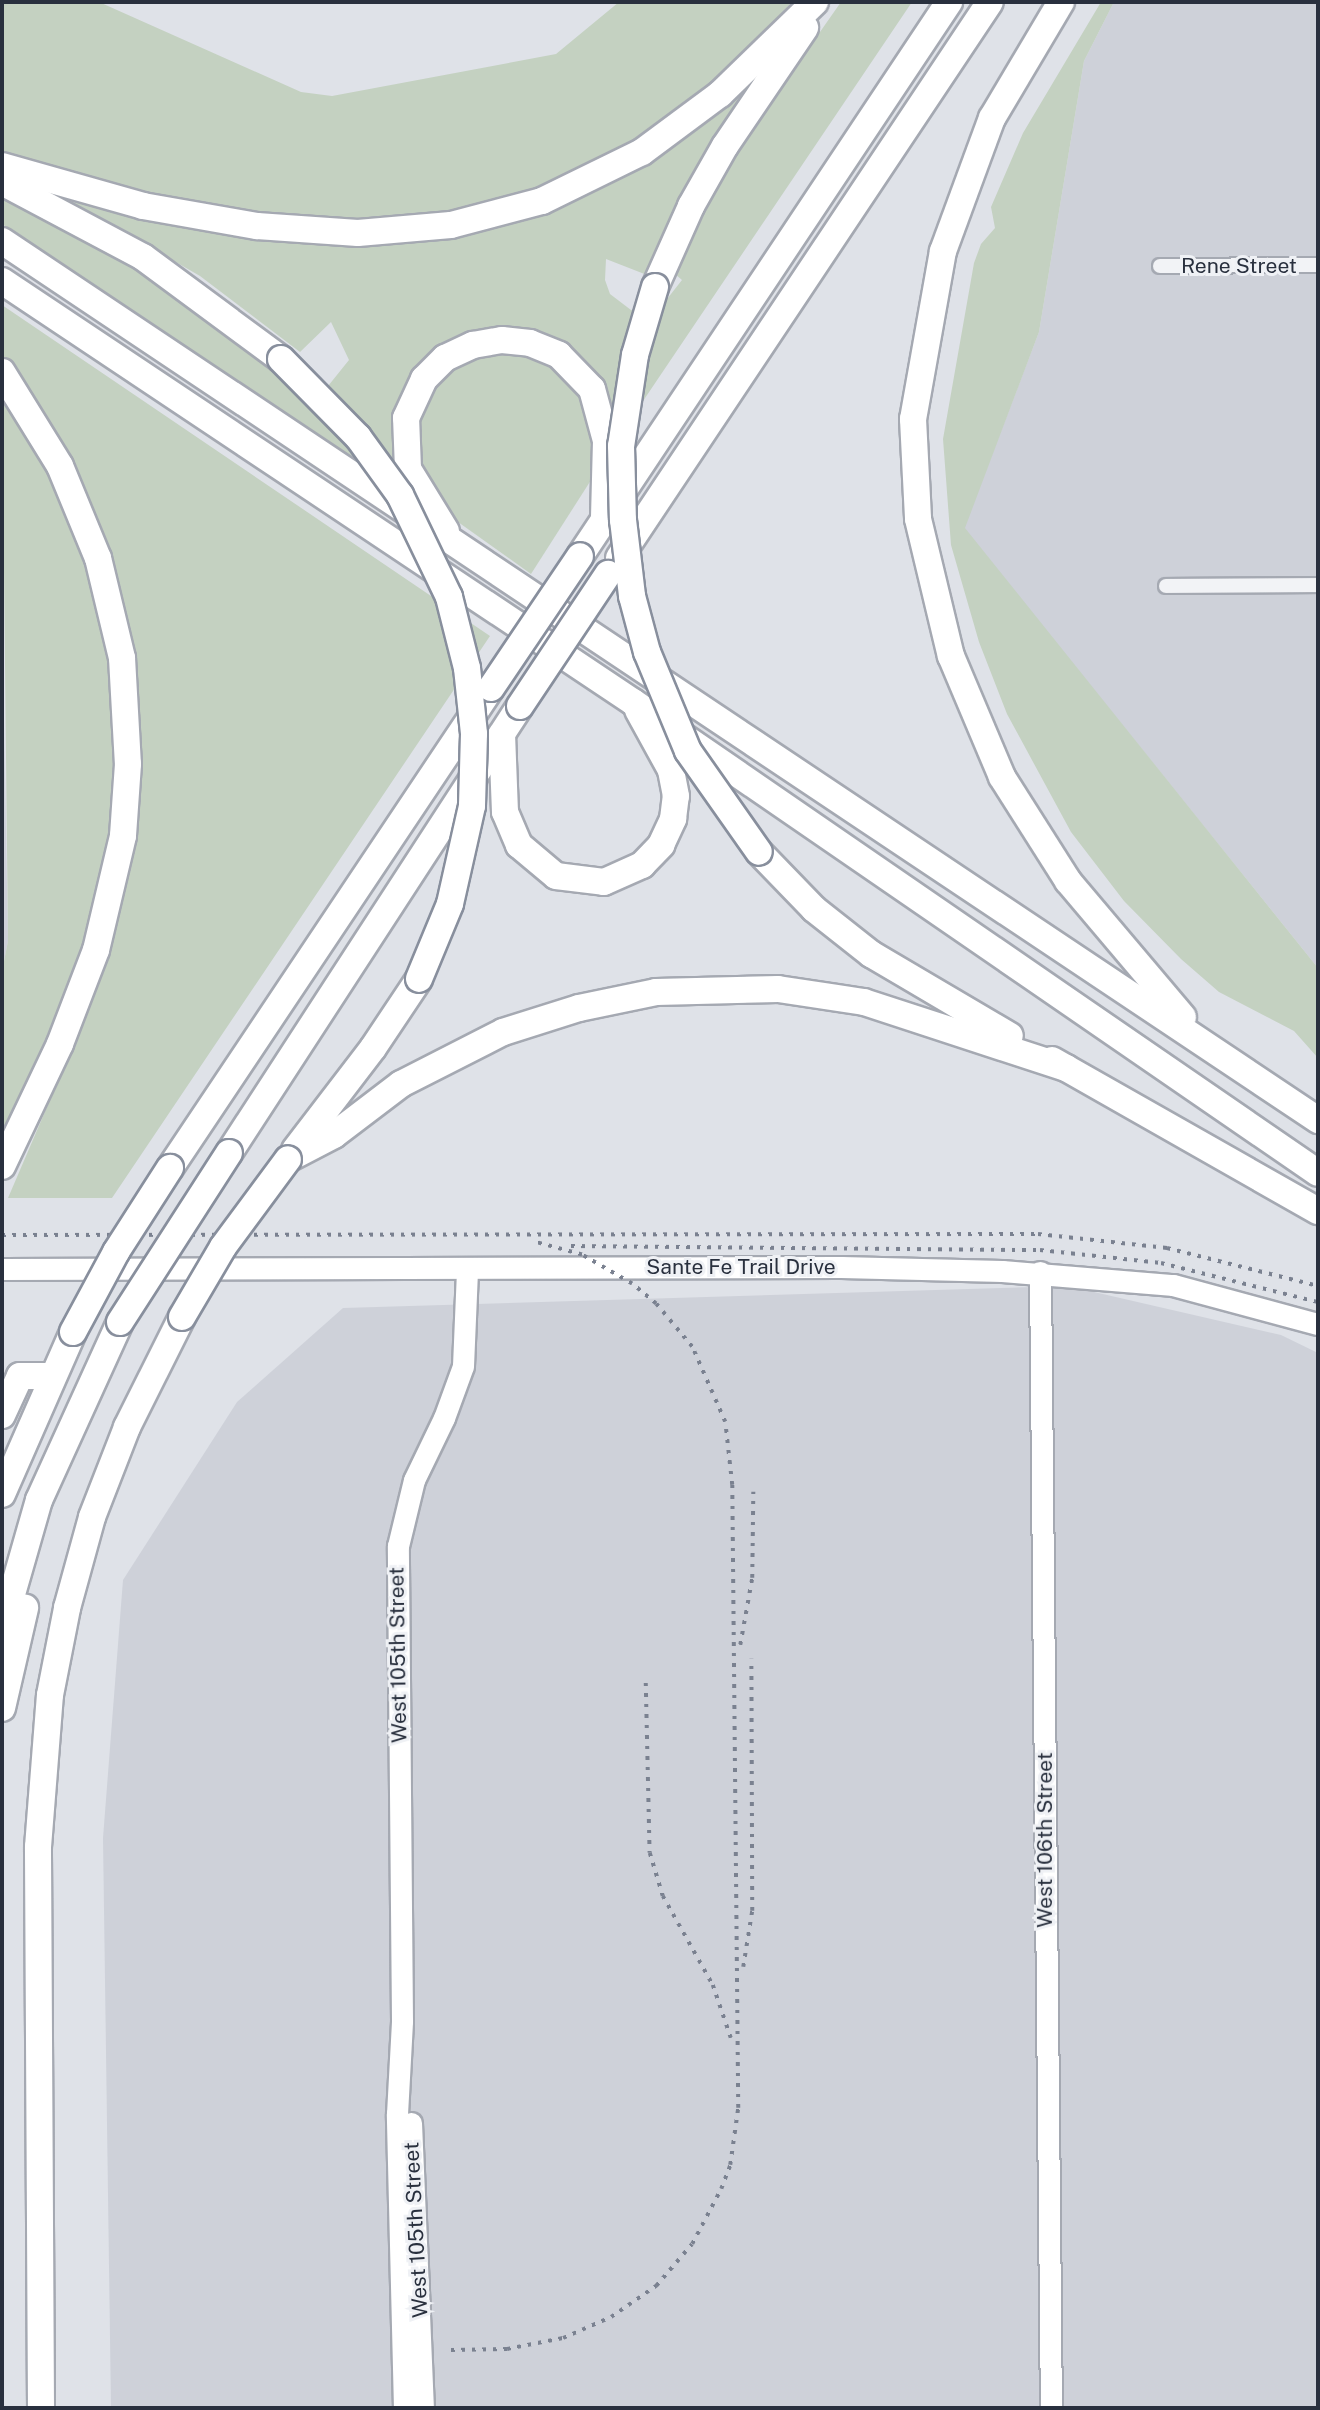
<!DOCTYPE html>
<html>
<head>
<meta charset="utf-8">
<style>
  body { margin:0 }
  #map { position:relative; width:1320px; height:2410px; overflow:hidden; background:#dfe2e8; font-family:"Public Sans",sans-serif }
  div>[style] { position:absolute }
  .built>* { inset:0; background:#ced1d9 }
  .green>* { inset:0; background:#c4d1c1 }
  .roads { filter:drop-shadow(2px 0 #a5a9b2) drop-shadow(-2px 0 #a5a9b2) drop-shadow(0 2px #a5a9b2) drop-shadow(0 -2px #a5a9b2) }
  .street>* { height:14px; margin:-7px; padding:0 7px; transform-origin:7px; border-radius:7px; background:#f2f3f6 }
  .secondary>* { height:21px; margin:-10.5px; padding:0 10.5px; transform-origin:10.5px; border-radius:10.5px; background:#fff }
  .highway>* { height:26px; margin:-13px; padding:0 13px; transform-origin:13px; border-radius:13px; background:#fff }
  .rail>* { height:3.5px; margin-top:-1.75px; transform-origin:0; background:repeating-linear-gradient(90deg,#7a8190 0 3.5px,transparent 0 10.5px) }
  .bridges { filter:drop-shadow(2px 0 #888f9d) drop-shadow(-2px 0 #888f9d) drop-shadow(0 2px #888f9d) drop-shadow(0 -2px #888f9d) }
  .highway-bridge>* { height:26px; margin:-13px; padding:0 13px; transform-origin:13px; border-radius:13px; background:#fff }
  span { translate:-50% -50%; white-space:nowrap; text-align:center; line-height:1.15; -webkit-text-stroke:6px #eff1f5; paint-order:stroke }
  .street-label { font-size:21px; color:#29303e }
  .frame { position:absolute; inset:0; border:4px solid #29303e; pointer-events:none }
</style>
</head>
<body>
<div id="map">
  <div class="built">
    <div style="clip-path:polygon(1114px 2px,1318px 2px,1318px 968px,964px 528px,1039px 332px,1084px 61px)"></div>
    <div style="clip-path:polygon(2px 612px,8px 941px,2px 971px)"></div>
    <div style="clip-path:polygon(1068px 1286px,1281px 1335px,1318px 1353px,1318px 2408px,111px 2408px,103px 1838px,123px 1580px,237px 1402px,343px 1308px)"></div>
  </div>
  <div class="green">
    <div style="clip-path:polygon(2px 2px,99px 2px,301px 92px,332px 96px,556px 54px,619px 2px,792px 2px,710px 88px,637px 141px,552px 184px,496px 203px,381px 221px,267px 218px,153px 197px,2px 152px)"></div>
    <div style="clip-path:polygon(841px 2px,912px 2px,641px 404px,613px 416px,550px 342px,435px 358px,402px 483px,378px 475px,2px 224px,2px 193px,136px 264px,316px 401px,349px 360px,331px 322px,300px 352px,200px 276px,72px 202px,75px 196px,123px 210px,462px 232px,738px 91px,743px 94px,679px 201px,647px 275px,606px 259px,605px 280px,610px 294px,631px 310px,656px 313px,682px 280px,675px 274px,731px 159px)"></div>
    <div style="clip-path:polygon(1101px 2px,1114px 2px,1084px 61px,1039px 332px,965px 528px,1318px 968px,1318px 1058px,1294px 1031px,1219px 992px,1181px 959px,1124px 901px,1071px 832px,1007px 714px,979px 642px,951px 545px,943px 439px,974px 263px,981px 244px,995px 228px,991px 207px,1023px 133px)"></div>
    <div style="clip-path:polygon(2px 305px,490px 636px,112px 1198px,8px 1198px,83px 1023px,115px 923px,139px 746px,131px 649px,59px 443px,2px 355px)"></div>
    <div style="clip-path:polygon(514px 348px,558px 363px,593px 415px,593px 477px,531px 574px,451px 517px,420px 467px,416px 423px,422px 401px,458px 361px)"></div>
    <div style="clip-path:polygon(2px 384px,41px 447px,78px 527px,113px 666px,117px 802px,89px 937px,59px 1014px,2px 1131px,2px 971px,8px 941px)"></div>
  </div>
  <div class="roads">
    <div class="street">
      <div style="left:1160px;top:266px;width:158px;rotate:-0.4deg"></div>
      <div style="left:1166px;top:586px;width:152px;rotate:-0.4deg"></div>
    </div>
    <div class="secondary">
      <div style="left:2px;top:1269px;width:839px;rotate:-0.14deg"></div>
      <div style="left:841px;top:1267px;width:161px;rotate:1.4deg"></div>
      <div style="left:1002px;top:1271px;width:172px;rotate:4.7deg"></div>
      <div style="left:1173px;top:1285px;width:150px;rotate:15.1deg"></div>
      <div style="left:1040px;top:1272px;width:1136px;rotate:89.45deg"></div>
      <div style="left:411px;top:2123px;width:285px;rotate:87.6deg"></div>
      <div style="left:404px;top:2408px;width:294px;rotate:-91.4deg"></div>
      <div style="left:397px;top:2114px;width:93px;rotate:-86.9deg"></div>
      <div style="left:402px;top:2021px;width:475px;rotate:-90.5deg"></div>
      <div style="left:398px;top:1546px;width:68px;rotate:-76.4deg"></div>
      <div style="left:414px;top:1480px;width:69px;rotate:-64.2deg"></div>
      <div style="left:444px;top:1418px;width:55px;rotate:-69.9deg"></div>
      <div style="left:463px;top:1366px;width:96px;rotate:-87.6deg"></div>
    </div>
    <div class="highway">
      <div style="left:1061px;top:2px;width:135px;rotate:120.7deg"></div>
      <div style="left:992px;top:118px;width:142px;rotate:110.2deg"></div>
      <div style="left:943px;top:251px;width:171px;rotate:100.1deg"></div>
      <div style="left:913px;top:419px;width:100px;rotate:87.1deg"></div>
      <div style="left:918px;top:519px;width:141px;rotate:76.5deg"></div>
      <div style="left:951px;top:656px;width:131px;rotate:67.1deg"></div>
      <div style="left:1002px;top:777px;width:123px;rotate:57.6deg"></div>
      <div style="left:1068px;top:881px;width:178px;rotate:49.8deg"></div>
      <div style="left:2px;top:166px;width:147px;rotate:15.8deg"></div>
      <div style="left:143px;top:206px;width:116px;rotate:10deg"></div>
      <div style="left:257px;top:226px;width:101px;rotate:4deg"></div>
      <div style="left:358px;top:233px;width:93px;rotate:-4.9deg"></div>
      <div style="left:451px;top:225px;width:94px;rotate:-14.8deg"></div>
      <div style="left:542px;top:201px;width:111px;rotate:-26.1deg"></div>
      <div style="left:642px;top:152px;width:97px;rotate:-36.6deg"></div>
      <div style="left:720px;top:94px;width:132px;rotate:-44.1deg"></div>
      <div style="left:2px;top:182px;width:160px;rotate:28deg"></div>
      <div style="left:143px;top:257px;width:172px;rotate:36.5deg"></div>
      <div style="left:2px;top:241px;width:1583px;rotate:33.74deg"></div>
      <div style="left:2px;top:281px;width:759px;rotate:33.71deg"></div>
      <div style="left:633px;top:702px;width:831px;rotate:34.51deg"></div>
      <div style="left:655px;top:287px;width:89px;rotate:-66deg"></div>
      <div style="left:691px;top:206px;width:69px;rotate:-60.5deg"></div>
      <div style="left:725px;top:146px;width:143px;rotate:-55.9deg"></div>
      <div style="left:2px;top:372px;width:110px;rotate:58.3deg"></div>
      <div style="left:60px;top:466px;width:100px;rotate:67.6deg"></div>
      <div style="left:98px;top:558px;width:103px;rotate:76.5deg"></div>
      <div style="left:122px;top:658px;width:106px;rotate:86.8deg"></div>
      <div style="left:128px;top:764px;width:72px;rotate:94deg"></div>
      <div style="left:123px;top:836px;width:117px;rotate:103.3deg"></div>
      <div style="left:96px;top:950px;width:101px;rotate:111deg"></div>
      <div style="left:60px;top:1044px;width:135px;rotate:115.4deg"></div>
      <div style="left:446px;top:531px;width:73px;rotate:-121.5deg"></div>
      <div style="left:408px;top:469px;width:51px;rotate:-92.2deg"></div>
      <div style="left:406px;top:418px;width:43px;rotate:-65.2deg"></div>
      <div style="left:424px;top:379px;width:30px;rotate:-45deg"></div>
      <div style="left:445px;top:358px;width:31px;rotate:-25deg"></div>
      <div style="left:473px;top:345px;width:29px;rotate:-10deg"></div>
      <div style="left:502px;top:340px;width:28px;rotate:6deg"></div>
      <div style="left:530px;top:343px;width:31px;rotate:22deg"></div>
      <div style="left:559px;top:355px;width:47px;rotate:45.9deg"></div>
      <div style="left:592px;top:389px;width:54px;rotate:74.9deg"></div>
      <div style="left:606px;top:441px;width:79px;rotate:91.5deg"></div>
      <div style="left:580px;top:556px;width:666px;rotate:-56.33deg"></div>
      <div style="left:619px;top:558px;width:668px;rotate:-56.29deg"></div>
      <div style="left:502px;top:734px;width:78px;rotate:87.8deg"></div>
      <div style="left:505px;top:812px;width:36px;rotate:67deg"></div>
      <div style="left:519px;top:845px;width:48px;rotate:40deg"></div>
      <div style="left:556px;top:876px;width:48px;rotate:7.1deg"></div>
      <div style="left:604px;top:882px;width:42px;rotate:-24.1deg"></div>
      <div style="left:642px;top:865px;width:28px;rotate:-46deg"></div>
      <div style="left:661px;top:845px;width:29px;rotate:-65deg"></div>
      <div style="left:673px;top:819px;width:23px;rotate:-83deg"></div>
      <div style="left:676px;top:796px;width:26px;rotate:-101deg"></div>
      <div style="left:671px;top:770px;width:68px;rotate:-118.8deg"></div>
      <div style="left:759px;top:852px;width:79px;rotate:46deg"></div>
      <div style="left:814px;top:909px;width:73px;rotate:38.3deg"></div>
      <div style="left:871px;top:954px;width:161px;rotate:30.5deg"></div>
      <div style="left:1052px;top:1060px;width:306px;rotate:29.6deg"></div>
      <div style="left:295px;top:1150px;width:128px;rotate:-52.6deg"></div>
      <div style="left:373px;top:1048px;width:83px;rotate:-56.3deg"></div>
      <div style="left:229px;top:1153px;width:533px;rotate:-56.94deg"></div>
      <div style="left:288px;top:1159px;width:52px;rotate:-27.6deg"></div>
      <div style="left:334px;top:1135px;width:84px;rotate:-37.3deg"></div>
      <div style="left:401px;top:1084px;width:114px;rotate:-27deg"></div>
      <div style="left:503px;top:1032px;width:80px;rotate:-17.5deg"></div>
      <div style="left:579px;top:1008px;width:79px;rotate:-11.7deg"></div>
      <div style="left:656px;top:992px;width:122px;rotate:-1.4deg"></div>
      <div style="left:778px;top:989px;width:87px;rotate:8.6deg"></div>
      <div style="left:864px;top:1002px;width:213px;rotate:18.1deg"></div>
      <div style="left:170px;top:1168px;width:577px;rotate:-56.23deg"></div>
      <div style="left:2px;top:1415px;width:43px;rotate:-65.2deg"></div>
      <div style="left:20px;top:1376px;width:31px"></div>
      <div style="left:2px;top:1494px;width:177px;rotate:-66.3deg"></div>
      <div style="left:2px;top:1629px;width:134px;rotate:-74deg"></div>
      <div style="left:39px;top:1500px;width:196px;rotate:-65.5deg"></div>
      <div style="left:2px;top:1708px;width:103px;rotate:-77deg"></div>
      <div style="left:41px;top:2408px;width:561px;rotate:-90.31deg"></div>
      <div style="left:38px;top:1847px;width:152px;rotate:-85.5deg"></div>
      <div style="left:50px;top:1695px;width:89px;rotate:-78.9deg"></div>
      <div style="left:67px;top:1608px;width:94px;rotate:-74.6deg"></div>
      <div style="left:92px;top:1517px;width:97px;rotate:-68.7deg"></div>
      <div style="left:127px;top:1427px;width:123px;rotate:-63.4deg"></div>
    </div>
  </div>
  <div class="rail">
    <div style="left:2px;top:1235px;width:1036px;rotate:-0.06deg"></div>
    <div style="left:1038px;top:1234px;width:130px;rotate:6.2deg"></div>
    <div style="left:1167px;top:1248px;width:156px;rotate:14.1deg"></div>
    <div style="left:571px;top:1246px;width:469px;rotate:0.5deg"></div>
    <div style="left:1040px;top:1250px;width:122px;rotate:6.1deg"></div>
    <div style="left:1161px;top:1263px;width:162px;rotate:14deg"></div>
    <div style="left:740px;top:1645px;width:68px;rotate:-79.8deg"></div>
    <div style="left:752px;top:1578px;width:86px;rotate:-89.3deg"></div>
    <div style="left:646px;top:1683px;width:170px;rotate:88.7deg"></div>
    <div style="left:650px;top:1853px;width:45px;rotate:73.2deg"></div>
    <div style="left:663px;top:1896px;width:102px;rotate:60.7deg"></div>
    <div style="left:713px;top:1985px;width:56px;rotate:71.2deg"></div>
    <div style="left:743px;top:1967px;width:57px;rotate:-80.9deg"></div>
    <div style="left:752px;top:1911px;width:252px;rotate:-90.2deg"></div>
    <div style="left:451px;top:2350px;width:56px;rotate:-1deg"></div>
    <div style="left:507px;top:2349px;width:57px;rotate:-11.1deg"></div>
    <div style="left:563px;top:2338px;width:52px;rotate:-23.6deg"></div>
    <div style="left:611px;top:2317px;width:55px;rotate:-34.6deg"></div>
    <div style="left:656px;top:2286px;width:55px;rotate:-49.4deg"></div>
    <div style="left:692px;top:2244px;width:62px;rotate:-62.2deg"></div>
    <div style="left:721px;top:2189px;width:26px;rotate:-69deg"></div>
    <div style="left:730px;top:2165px;width:58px;rotate:-82deg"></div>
    <div style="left:738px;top:2108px;width:623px;rotate:-90.55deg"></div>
    <div style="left:732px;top:1485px;width:63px;rotate:-96.3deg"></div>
    <div style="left:725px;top:1422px;width:82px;rotate:-113.7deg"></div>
    <div style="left:692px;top:1347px;width:56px;rotate:-129.9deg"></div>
    <div style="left:656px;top:1304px;width:31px;rotate:-140deg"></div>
    <div style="left:632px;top:1284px;width:58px;rotate:-149.9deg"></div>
    <div style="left:582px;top:1255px;width:50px;rotate:-164.8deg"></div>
  </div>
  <div class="bridges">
    <div class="highway-bridge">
      <div style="left:655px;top:287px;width:71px;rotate:106.4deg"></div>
      <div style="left:635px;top:355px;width:92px;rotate:98.7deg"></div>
      <div style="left:621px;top:446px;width:74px;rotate:88.5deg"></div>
      <div style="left:623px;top:520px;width:77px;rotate:83.2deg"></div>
      <div style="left:632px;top:596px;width:58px;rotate:75deg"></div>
      <div style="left:647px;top:652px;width:107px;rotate:67.5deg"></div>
      <div style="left:688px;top:751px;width:123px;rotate:54.9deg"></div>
      <div style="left:281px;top:359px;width:110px;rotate:45.4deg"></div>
      <div style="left:358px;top:437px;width:72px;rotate:54.1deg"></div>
      <div style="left:400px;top:495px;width:113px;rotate:64.3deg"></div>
      <div style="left:449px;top:597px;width:73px;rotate:75.8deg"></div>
      <div style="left:467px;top:668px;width:66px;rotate:83.9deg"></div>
      <div style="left:474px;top:734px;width:72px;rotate:91.6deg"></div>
      <div style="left:472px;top:806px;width:100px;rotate:102.7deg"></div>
      <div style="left:450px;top:904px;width:81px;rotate:112.5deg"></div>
      <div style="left:491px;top:688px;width:159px;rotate:-56deg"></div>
      <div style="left:520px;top:706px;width:159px;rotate:-56.3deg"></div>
      <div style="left:182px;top:1317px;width:81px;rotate:-59.6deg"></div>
      <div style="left:223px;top:1247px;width:109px;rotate:-53.5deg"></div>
      <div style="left:120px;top:1322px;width:201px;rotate:-57.2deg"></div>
      <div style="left:73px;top:1332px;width:91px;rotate:-61.7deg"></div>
      <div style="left:116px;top:1252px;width:100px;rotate:-57.3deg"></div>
    </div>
  </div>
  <div class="street-label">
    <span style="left:1239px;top:266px">Rene Street</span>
    <span style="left:741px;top:1267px">Sante Fe Trail Drive</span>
    <span style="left:398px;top:1655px;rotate:-91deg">West 105th Street</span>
    <span style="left:1045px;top:1840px;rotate:-90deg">West 106th Street</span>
    <span style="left:416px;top:2230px;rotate:-93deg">West 105th Street</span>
  </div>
  <div class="frame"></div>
</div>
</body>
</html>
